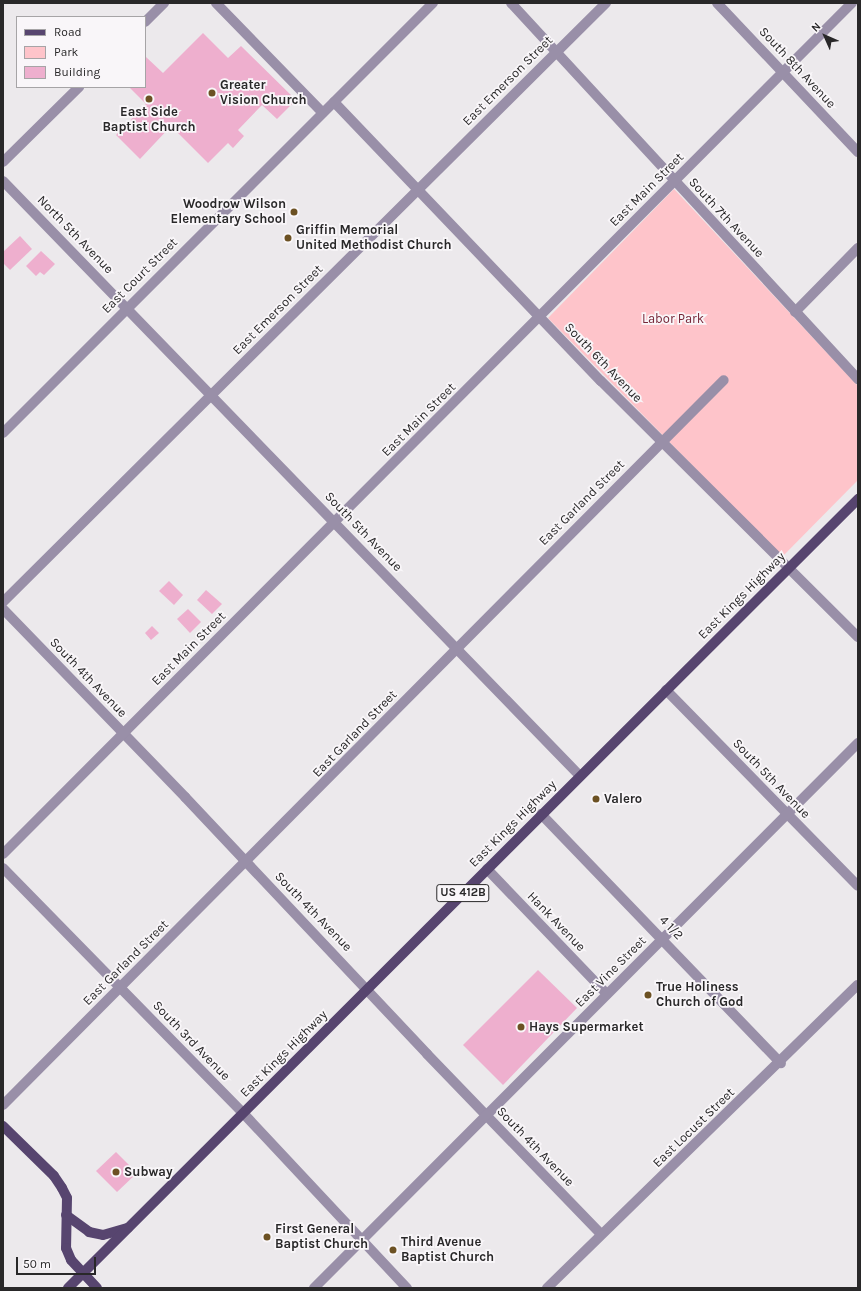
<!DOCTYPE html>
<html>
<head>
<meta charset="utf-8">
<style>
  body { margin:0 }
  #map { position:relative; width:861px; height:1291px; overflow:hidden; background:#ece9ec; font-family:Karla,sans-serif }
  div>[style] { position:absolute }
  .green>* { inset:0; background:#fec4ca }
  .building>* { inset:0; background:#eeafce }
  .minor>* { height:10px; margin:-5px; padding:0 5px; transform-origin:5px; border-radius:5px; background:#998fa8 }
  .major>* { height:10px; margin:-5px; padding:0 5px; transform-origin:5px; border-radius:5px; background:#57456f }
  .dots>* { width:11px; height:11px; translate:-50% -50%; box-sizing:border-box; border:2px solid #f9f6f9; border-radius:50% }
  span { translate:-50% -50%; white-space:nowrap; text-align:center; line-height:1.15; -webkit-text-stroke:3.5px #f9f6f9; paint-order:stroke }
  .shield-label span { padding:1px 3px; background:#f9f6f9; border:1px solid; border-radius:3px; -webkit-text-stroke-width:0 }
  .shield-label { font-size:12px; color:#292829; font-weight:700 }
  .street-label { font-size:13px; color:#292829 }
  .poi-label { font-size:13px; color:#292829; font-weight:700 }
  .left { translate:0 -50%; text-align:left }
  .right { translate:-100% -50%; text-align:right }
  .park-label { font-size:13px; color:#772638 }
  .frame { position:absolute; inset:0; border:4px solid #292829; pointer-events:none }
  .legend { position:absolute; left:16px; top:16px; width:130px; height:72px; box-sizing:border-box; background:#f9f6f9; border:1px solid #a6a4a6; margin:0; padding:5px 7px; list-style:none; font-size:12px; color:#292829 }
  .legend li { display:flex; align-items:center; gap:8px; height:20px }
  .legend b { width:20px; border:1px solid #a6a4a6 }
  .north { position:absolute; left:805px; top:16px; width:40px; height:40px; -webkit-text-stroke:3px #f9f6f9; paint-order:stroke; rotate:315deg; font-size:11px; font-weight:700; line-height:16px; text-align:center; color:#292829 }
  .north::after { content:''; display:block; margin:auto; width:14px; height:18px; background:#292829; clip-path:polygon(50% 0,100% 100%,50% 72%,0 100%) }
  .scale { position:absolute; left:16px; top:1257px; width:80px; height:18px; box-sizing:border-box; border:2px solid #292829; border-top:0; padding-left:5px; font-size:12px; line-height:14px; white-space:nowrap; color:#292829; -webkit-text-stroke:3px #f9f6f9; paint-order:stroke }
</style>
</head>
<body>
<div id="map">
  <div class="green">
    <div style="clip-path:polygon(674px 189px,858px 386px,858px 480px,782px 557px,548px 318px)"></div>
  </div>
  <div class="building">
    <div style="clip-path:polygon(203px 33px,228px 58px,241px 46px,296px 100px,277px 119px,262px 105px,238px 130px,244px 136px,233px 148px,228px 143px,208px 163px,171px 126px,140px 159px,116px 135px,146px 104px,129px 87px,145px 87px,146px 57px,163px 73px)"></div>
    <div style="clip-path:polygon(20px 236px,32px 249px,10px 270px,3px 263px,3px 252px)"></div>
    <div style="clip-path:polygon(41px 251px,55px 264px,44px 275px,40px 272px,36px 276px,26px 266px)"></div>
    <div style="clip-path:polygon(169px 581px,183px 595px,174px 605px,159px 591px)"></div>
    <div style="clip-path:polygon(206px 590px,222px 604px,212px 614px,197px 600px)"></div>
    <div style="clip-path:polygon(188px 609px,201px 622px,190px 633px,177px 619px)"></div>
    <div style="clip-path:polygon(152px 626px,159px 633px,151px 640px,145px 633px)"></div>
    <div style="clip-path:polygon(538px 970px,577px 1008px,503px 1085px,463px 1045px)"></div>
    <div style="clip-path:polygon(116px 1152px,137px 1173px,117px 1192px,96px 1171px)"></div>
  </div>
  <div class="minor">
    <div style="left:216px;top:3px;width:153px;rotate:45.8deg"></div>
    <div style="left:511px;top:3px;width:512px;rotate:47.3deg"></div>
    <div style="left:717px;top:3px;width:205px;rotate:46.6deg"></div>
    <div style="left:145px;top:22px;width:27px;rotate:-45deg"></div>
    <div style="left:334px;top:102px;width:386px;rotate:46.3deg"></div>
    <div style="left:601px;top:381px;width:363px;rotate:44.9deg"></div>
    <div style="left:3px;top:162px;width:107px;rotate:-44.6deg"></div>
    <div style="left:3px;top:181px;width:829px;rotate:45.88deg"></div>
    <div style="left:795px;top:312px;width:90px;rotate:-45.5deg"></div>
    <div style="left:3px;top:433px;width:608px;rotate:-45deg"></div>
    <div style="left:3px;top:602px;width:850px;rotate:-44.81deg"></div>
    <div style="left:3px;top:609px;width:262px;rotate:45.9deg"></div>
    <div style="left:185px;top:797px;width:353px;rotate:46.7deg"></div>
    <div style="left:427px;top:1054px;width:250px;rotate:46deg"></div>
    <div style="left:666px;top:690px;width:274px;rotate:45.6deg"></div>
    <div style="left:541px;top:814px;width:346px;rotate:46.1deg"></div>
    <div style="left:3px;top:854px;width:1202px;rotate:-45.07deg"></div>
    <div style="left:3px;top:868px;width:343px;rotate:45.6deg"></div>
    <div style="left:243px;top:1113px;width:240px;rotate:46.9deg"></div>
    <div style="left:487px;top:869px;width:173px;rotate:46.2deg"></div>
    <div style="left:3px;top:1105px;width:1022px;rotate:-45.16deg"></div>
    <div style="left:314px;top:1288px;width:770px;rotate:-45.05deg"></div>
    <div style="left:547px;top:1288px;width:434px;rotate:-44.3deg"></div>
  </div>
  <div class="major">
    <div style="left:3px;top:1126px;width:71px;rotate:44.4deg"></div>
    <div style="left:54px;top:1176px;width:14px;rotate:56deg"></div>
    <div style="left:62px;top:1188px;width:11px;rotate:63deg"></div>
    <div style="left:67px;top:1198px;width:50px;rotate:91.1deg"></div>
    <div style="left:66px;top:1248px;width:13px;rotate:67deg"></div>
    <div style="left:71px;top:1260px;width:38px;rotate:47deg"></div>
    <div style="left:66px;top:1215px;width:29px;rotate:36deg"></div>
    <div style="left:89px;top:1232px;width:14px;rotate:12deg"></div>
    <div style="left:103px;top:1235px;width:26px;rotate:-16deg"></div>
    <div style="left:68px;top:1288px;width:1117px;rotate:-44.96deg"></div>
  </div>
  <div class="dots">
    <div style="left:212px;top:93px;background:#6c5123"></div>
    <div style="left:149px;top:99px;background:#6c5123"></div>
    <div style="left:294px;top:212px;background:#6c5123"></div>
    <div style="left:288px;top:238px;background:#6c5123"></div>
    <div style="left:596px;top:799px;background:#6c5123"></div>
    <div style="left:648px;top:995px;background:#6c5123"></div>
    <div style="left:521px;top:1027px;background:#6c5123"></div>
    <div style="left:116px;top:1172px;background:#6c5123"></div>
    <div style="left:267px;top:1237px;background:#6c5123"></div>
    <div style="left:393px;top:1250px;background:#6c5123"></div>
  </div>
  <div class="shield-label">
    <span style="left:463px;top:893px">US 412B</span>
  </div>
  <div class="street-label">
    <span style="left:797px;top:68px;rotate:47deg">South 8th Avenue</span>
    <span style="left:508px;top:81px;rotate:-45deg">East Emerson Street</span>
    <span style="left:647px;top:190px;rotate:-45deg">East Main Street</span>
    <span style="left:726px;top:218px;rotate:47deg">South 7th Avenue</span>
    <span style="left:75px;top:235px;rotate:46deg">North 5th Avenue</span>
    <span style="left:140px;top:276px;rotate:-45deg">East Court Street</span>
    <span style="left:278px;top:310px;rotate:-45deg">East Emerson Street</span>
    <span style="left:603px;top:363px;rotate:46deg">South 6th Avenue</span>
    <span style="left:419px;top:420px;rotate:-45deg">East Main Street</span>
    <span style="left:582px;top:503px;rotate:-45deg">East Garland Street</span>
    <span style="left:363px;top:532px;rotate:46deg">South 5th Avenue</span>
    <span style="left:742px;top:596px;rotate:-45deg">East Kings Highway</span>
    <span style="left:189px;top:649px;rotate:-45deg">East Main Street</span>
    <span style="left:88px;top:678px;rotate:46deg">South 4th Avenue</span>
    <span style="left:355px;top:734px;rotate:-46deg">East Garland Street</span>
    <span style="left:771px;top:779px;rotate:46deg">South 5th Avenue</span>
    <span style="left:513px;top:824px;rotate:-45deg">East Kings Highway</span>
    <span style="left:313px;top:912px;rotate:46deg">South 4th Avenue</span>
    <span style="left:556px;top:922px;rotate:46deg">Hank Avenue</span>
    <span style="left:671px;top:928px;rotate:46deg">4 1/2</span>
    <span style="left:126px;top:963px;rotate:-45deg">East Garland Street</span>
    <span style="left:611px;top:972px;rotate:-45deg">East Vine Street</span>
    <span style="left:191px;top:1041px;rotate:46deg">South 3rd Avenue</span>
    <span style="left:284px;top:1054px;rotate:-45deg">East Kings Highway</span>
    <span style="left:694px;top:1128px;rotate:-44deg">East Locust Street</span>
    <span style="left:535px;top:1147px;rotate:46deg">South 4th Avenue</span>
  </div>
  <div class="poi-label">
    <span class="left" style="left:220px;top:93px">Greater<br>Vision Church</span>
    <span style="left:149px;top:120px">East Side<br>Baptist Church</span>
    <span class="right" style="left:286px;top:212px">Woodrow Wilson<br>Elementary School</span>
    <span class="left" style="left:296px;top:238px">Griffin Memorial<br>United Methodist Church</span>
    <span class="left" style="left:604px;top:799px">Valero</span>
    <span class="left" style="left:656px;top:995px">True Holiness<br>Church of God</span>
    <span class="left" style="left:529px;top:1027px">Hays Supermarket</span>
    <span class="left" style="left:124px;top:1172px">Subway</span>
    <span class="left" style="left:275px;top:1237px">First General<br>Baptist Church</span>
    <span class="left" style="left:401px;top:1250px">Third Avenue<br>Baptist Church</span>
  </div>
  <div class="park-label">
    <span style="left:673px;top:319px">Labor Park</span>
  </div>
  <div class="frame"></div>
  <ul class="legend">
  <li><b style="height:5px;background:#57456f"></b>Road</li>
  <li><b style="height:11px;background:#fec4ca"></b>Park</li>
  <li><b style="height:11px;background:#eeafce"></b>Building</li>
  </ul>
  <div class="north">N</div>
  <div class="scale">50 m</div>
</div>
</body>
</html>
